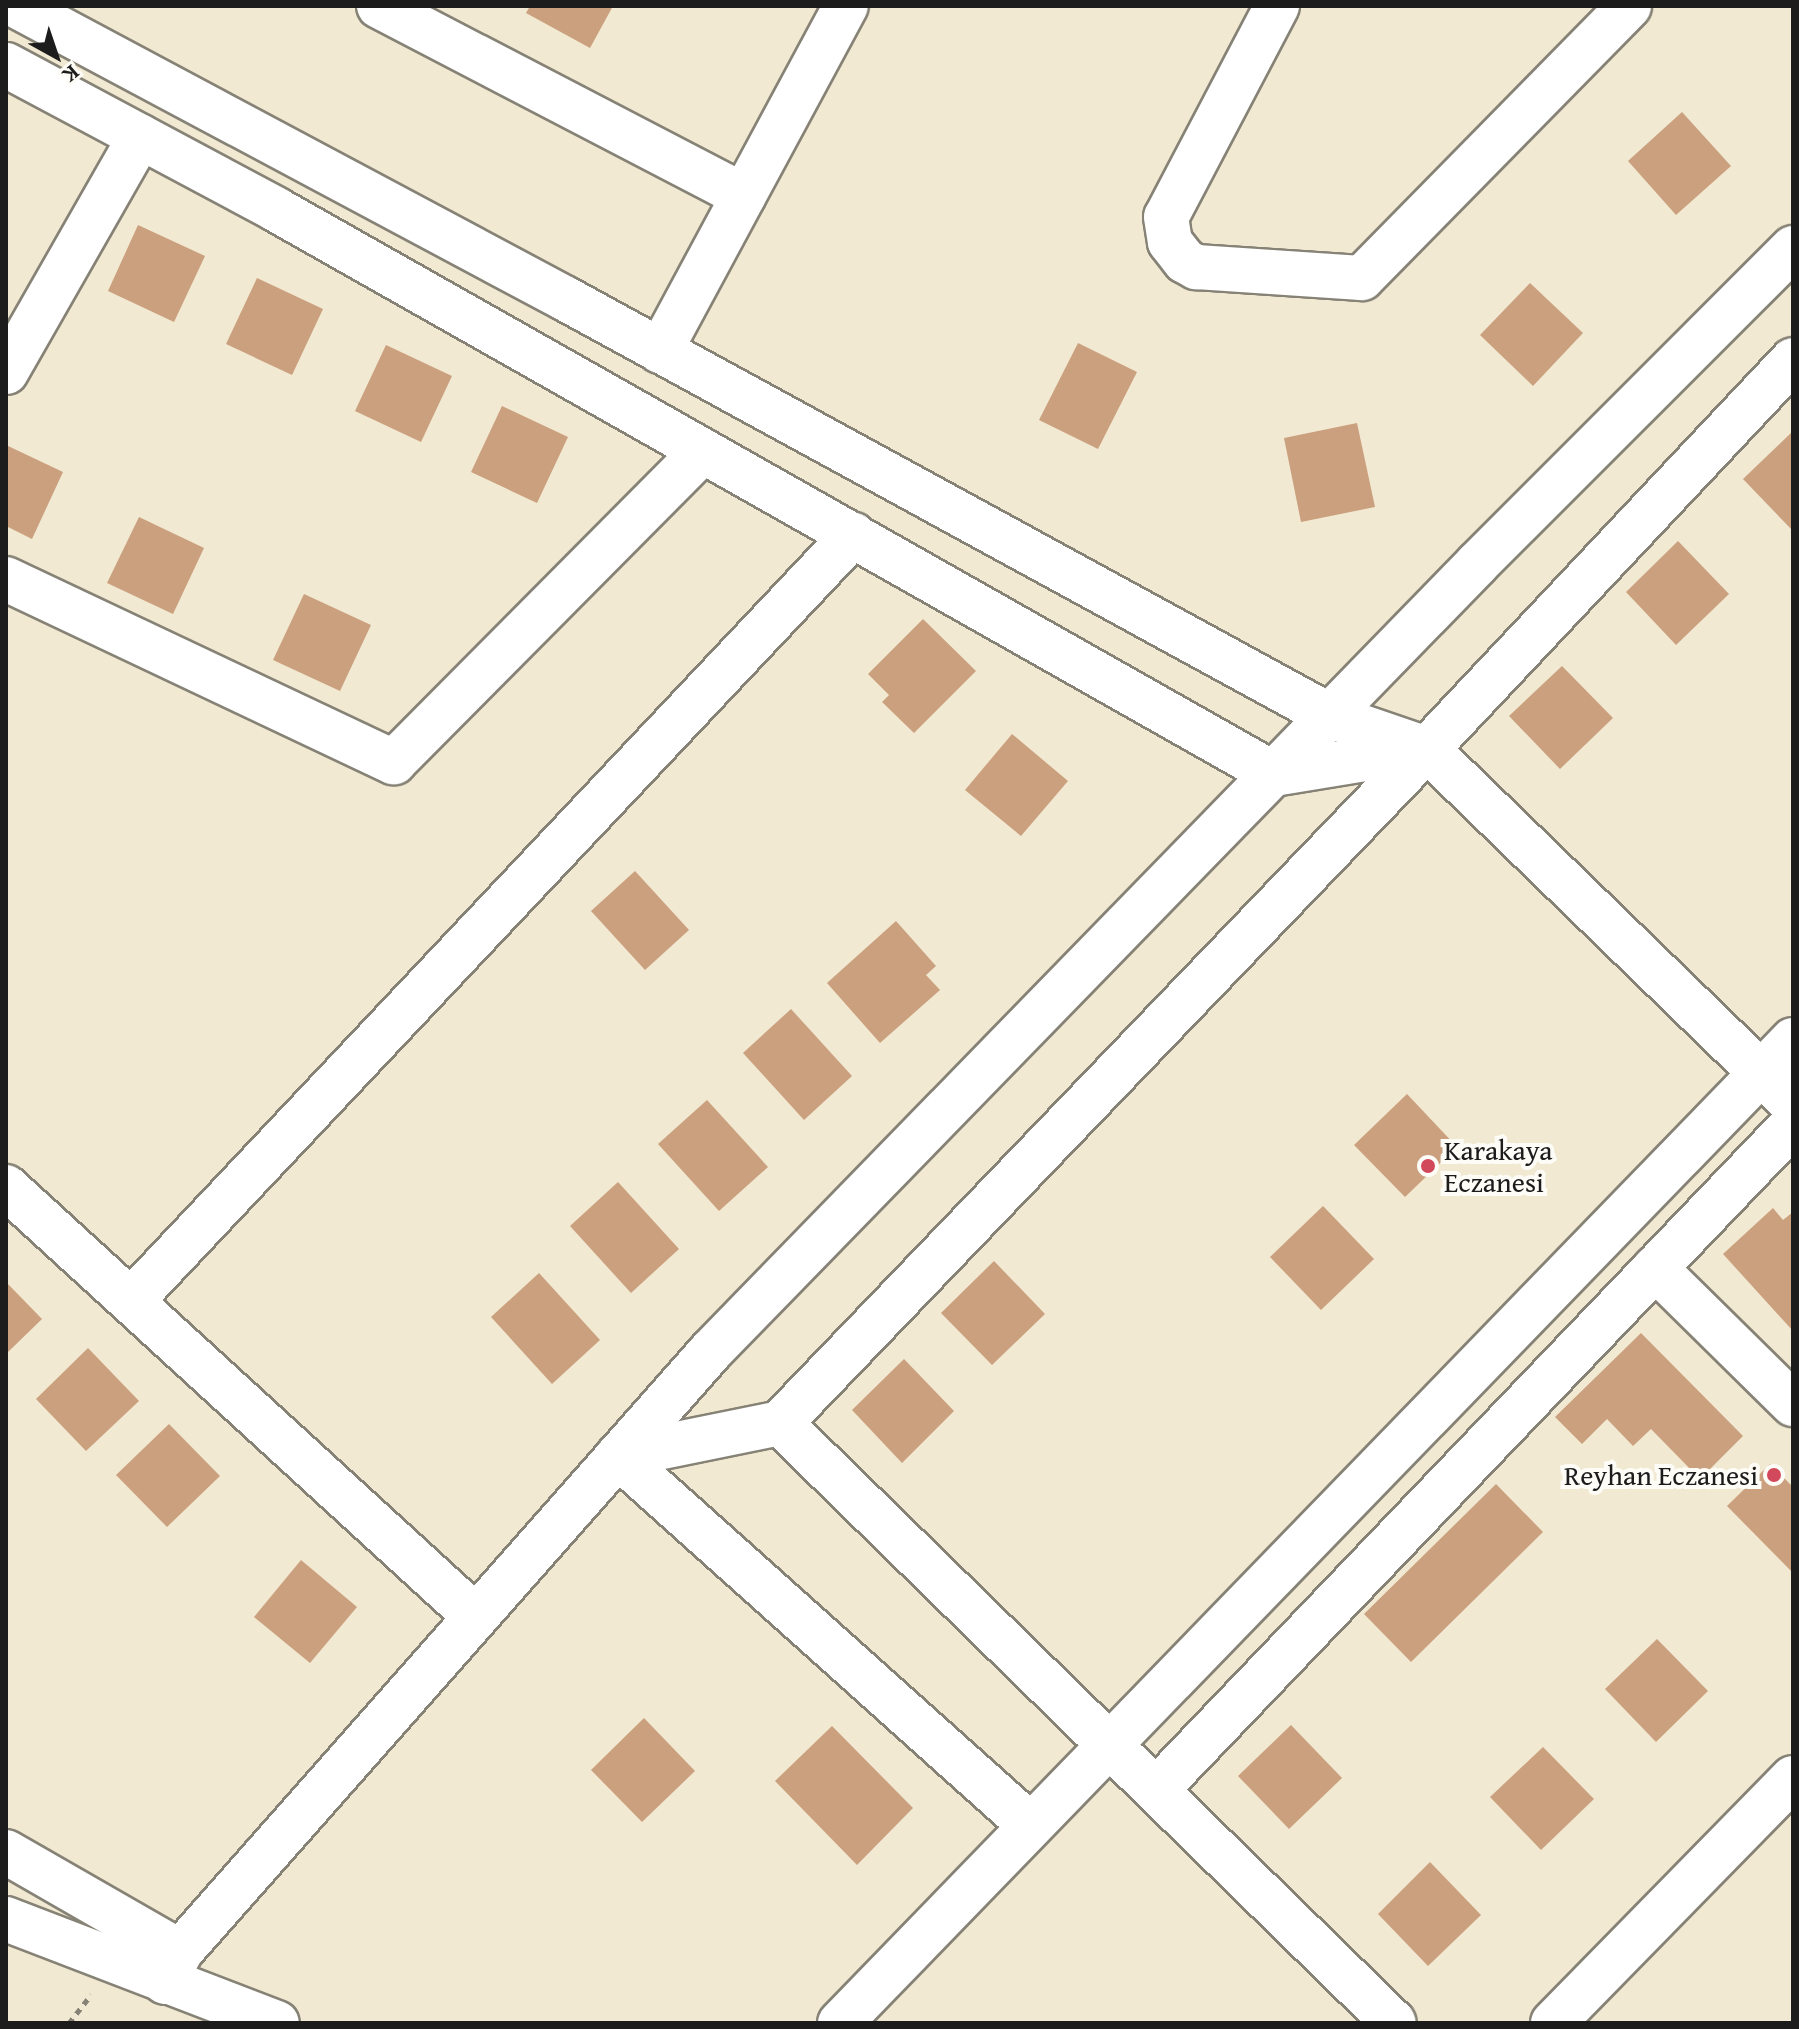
<!DOCTYPE html>
<html>
<head>
<meta charset="utf-8">
<style>
  body { margin:0 }
  #map { position:relative; width:1799px; height:2029px; overflow:hidden; background:#f1e9d1; font-family:"Gentium Book Plus",serif }
  div>[style] { position:absolute }
  .building>* { inset:0; background:#cba07f }
  .path>* { height:5px; margin-top:-2.5px; transform-origin:0; background:repeating-linear-gradient(90deg,#868276 0 6px,transparent 0 12px) }
  .roads { filter:drop-shadow(2px 0 #868276) drop-shadow(-2px 0 #868276) drop-shadow(0 2px #868276) drop-shadow(0 -2px #868276) }
  .street>* { height:44px; margin:-22px; padding:0 22px; transform-origin:22px; border-radius:22px; background:#fff }
  .dots>* { width:22px; height:22px; translate:-50% -50%; box-sizing:border-box; border:4px solid #fdfcf7; border-radius:50% }
  span { translate:-50% -50%; white-space:nowrap; text-align:center; line-height:1.15; -webkit-text-stroke:8px #fdfcf7; paint-order:stroke }
  .poi-label { font-size:28px; color:#1c1c1c }
  .left { translate:0 -50%; text-align:left }
  .right { translate:-100% -50%; text-align:right }
  .frame { position:absolute; inset:0; border:8px solid #1c1c1c; pointer-events:none }
  .north { position:absolute; left:16px; top:16px; width:80px; height:80px; -webkit-text-stroke:6px #fdfcf7; paint-order:stroke; rotate:140deg; font-size:22px; font-weight:700; line-height:32px; text-align:center; color:#1c1c1c }
  .north::after { content:''; display:block; margin:auto; width:28px; height:36px; background:#1c1c1c; clip-path:polygon(50% 0,100% 100%,50% 72%,0 100%) }
</style>
</head>
<body>
<div id="map">
  <div class="building">
    <div style="clip-path:polygon(530px 6px,613px 6px,590px 48px,526px 13px)"></div>
    <div style="clip-path:polygon(1682px 112px,1731px 166px,1676px 215px,1628px 161px)"></div>
    <div style="clip-path:polygon(138px 225px,205px 256px,174px 322px,108px 291px)"></div>
    <div style="clip-path:polygon(257px 278px,323px 309px,292px 375px,226px 344px)"></div>
    <div style="clip-path:polygon(1530px 283px,1583px 333px,1533px 386px,1480px 335px)"></div>
    <div style="clip-path:polygon(1078px 343px,1137px 372px,1098px 449px,1039px 420px)"></div>
    <div style="clip-path:polygon(386px 345px,452px 376px,421px 442px,355px 411px)"></div>
    <div style="clip-path:polygon(502px 406px,568px 437px,537px 503px,471px 472px)"></div>
    <div style="clip-path:polygon(1357px 423px,1375px 507px,1301px 522px,1284px 438px)"></div>
    <div style="clip-path:polygon(1793px 431px,1793px 531px,1743px 479px)"></div>
    <div style="clip-path:polygon(6px 445px,63px 472px,32px 539px,6px 526px)"></div>
    <div style="clip-path:polygon(139px 517px,204px 548px,173px 614px,107px 583px)"></div>
    <div style="clip-path:polygon(1678px 541px,1729px 594px,1676px 645px,1626px 592px)"></div>
    <div style="clip-path:polygon(304px 594px,371px 625px,340px 691px,273px 660px)"></div>
    <div style="clip-path:polygon(923px 619px,976px 671px,914px 733px,882px 702px,889px 695px,868px 674px)"></div>
    <div style="clip-path:polygon(1562px 666px,1613px 718px,1560px 769px,1509px 716px)"></div>
    <div style="clip-path:polygon(1012px 734px,1068px 781px,1021px 836px,965px 790px)"></div>
    <div style="clip-path:polygon(635px 871px,689px 930px,645px 970px,591px 911px)"></div>
    <div style="clip-path:polygon(896px 921px,936px 966px,926px 975px,940px 990px,880px 1043px,827px 983px)"></div>
    <div style="clip-path:polygon(791px 1009px,852px 1076px,804px 1120px,743px 1053px)"></div>
    <div style="clip-path:polygon(1407px 1094px,1457px 1147px,1405px 1197px,1354px 1145px)"></div>
    <div style="clip-path:polygon(707px 1100px,768px 1167px,719px 1211px,658px 1144px)"></div>
    <div style="clip-path:polygon(618px 1182px,679px 1249px,631px 1293px,570px 1226px)"></div>
    <div style="clip-path:polygon(1323px 1206px,1374px 1259px,1321px 1310px,1270px 1257px)"></div>
    <div style="clip-path:polygon(1773px 1208px,1783px 1220px,1793px 1212px,1793px 1331px,1723px 1254px)"></div>
    <div style="clip-path:polygon(994px 1261px,1045px 1314px,992px 1365px,941px 1313px)"></div>
    <div style="clip-path:polygon(539px 1273px,600px 1340px,552px 1384px,491px 1317px)"></div>
    <div style="clip-path:polygon(6px 1282px,42px 1319px,6px 1354px)"></div>
    <div style="clip-path:polygon(1641px 1333px,1743px 1436px,1700px 1479px,1651px 1429px,1633px 1446px,1607px 1419px,1582px 1444px,1555px 1417px)"></div>
    <div style="clip-path:polygon(88px 1348px,139px 1401px,86px 1451px,36px 1399px)"></div>
    <div style="clip-path:polygon(904px 1359px,954px 1411px,902px 1463px,852px 1410px)"></div>
    <div style="clip-path:polygon(169px 1424px,220px 1476px,167px 1527px,116px 1475px)"></div>
    <div style="clip-path:polygon(1770px 1464px,1793px 1487px,1793px 1573px,1727px 1506px)"></div>
    <div style="clip-path:polygon(1496px 1484px,1543px 1532px,1411px 1662px,1364px 1614px)"></div>
    <div style="clip-path:polygon(301px 1560px,357px 1607px,310px 1663px,254px 1617px)"></div>
    <div style="clip-path:polygon(1657px 1639px,1708px 1691px,1656px 1742px,1605px 1689px)"></div>
    <div style="clip-path:polygon(644px 1718px,695px 1771px,642px 1822px,591px 1770px)"></div>
    <div style="clip-path:polygon(1291px 1725px,1342px 1778px,1289px 1829px,1238px 1776px)"></div>
    <div style="clip-path:polygon(832px 1726px,913px 1808px,857px 1865px,775px 1781px)"></div>
    <div style="clip-path:polygon(1543px 1747px,1594px 1799px,1541px 1850px,1490px 1797px)"></div>
    <div style="clip-path:polygon(1430px 1862px,1481px 1915px,1428px 1966px,1378px 1914px)"></div>
  </div>
  <div class="path">
    <div style="left:69px;top:2023px;width:36px;rotate:-52deg"></div>
  </div>
  <div class="roads">
    <div class="street">
      <div style="left:17px;top:6px;width:622px;rotate:28.09deg"></div>
      <div style="left:566px;top:299px;width:870px;rotate:28.63deg"></div>
      <div style="left:1330px;top:716px;width:102px;rotate:18.8deg"></div>
      <div style="left:1427px;top:749px;width:510px;rotate:44.13deg"></div>
      <div style="left:379px;top:6px;width:411px;rotate:27.5deg"></div>
      <div style="left:1277px;top:6px;width:238px;rotate:117.7deg"></div>
      <div style="left:1166px;top:217px;width:25px;rotate:81deg"></div>
      <div style="left:1170px;top:242px;width:24px;rotate:52deg"></div>
      <div style="left:1185px;top:261px;width:13px;rotate:29deg"></div>
      <div style="left:1196px;top:267px;width:166px;rotate:3.8deg"></div>
      <div style="left:1362px;top:278px;width:381px;rotate:-45.5deg"></div>
      <div style="left:6px;top:65px;width:307px;rotate:28.1deg"></div>
      <div style="left:277px;top:210px;width:1145px;rotate:29.5deg"></div>
      <div style="left:1274px;top:774px;width:149px;rotate:-9.3deg"></div>
      <div style="left:660px;top:351px;width:392px;rotate:-61.7deg"></div>
      <div style="left:6px;top:372px;width:271px;rotate:-60.3deg"></div>
      <div style="left:6px;top:579px;width:429px;rotate:25.3deg"></div>
      <div style="left:394px;top:762px;width:438px;rotate:-45.2deg"></div>
      <div style="left:6px;top:1187px;width:637px;rotate:42.46deg"></div>
      <div style="left:1655px;top:1268px;width:194px;rotate:44.6deg"></div>
      <div style="left:131px;top:1301px;width:1053px;rotate:-46.69deg"></div>
      <div style="left:780px;top:1423px;width:858px;rotate:44.34deg"></div>
      <div style="left:618px;top:1456px;width:165px;rotate:-11.5deg"></div>
      <div style="left:780px;top:1423px;width:934px;rotate:-46.17deg"></div>
      <div style="left:1427px;top:749px;width:534px;rotate:-46.74deg"></div>
      <div style="left:618px;top:1456px;width:554px;rotate:41.86deg"></div>
      <div style="left:1156px;top:1790px;width:922px;rotate:-46.27deg"></div>
      <div style="left:6px;top:1852px;width:201px;rotate:29.9deg"></div>
      <div style="left:6px;top:1919px;width:290px;rotate:21deg"></div>
      <div style="left:165px;top:1982px;width:34px;rotate:-63deg"></div>
      <div style="left:180px;top:1952px;width:801px;rotate:-48.54deg"></div>
      <div style="left:710px;top:1352px;width:1100px;rotate:-45.77deg"></div>
      <div style="left:1477px;top:564px;width:447px;rotate:-45deg"></div>
      <div style="left:840px;top:2023px;width:1369px;rotate:-45.89deg"></div>
      <div style="left:1553px;top:2023px;width:343px;rotate:-45.6deg"></div>
    </div>
  </div>
  <div class="dots">
    <div style="left:1428px;top:1166px;background:#d1495b"></div>
    <div style="left:1774px;top:1475px;background:#d1495b"></div>
  </div>
  <div class="poi-label">
    <span class="left" style="left:1444px;top:1166px">Karakaya<br>Eczanesi</span>
    <span class="right" style="left:1758px;top:1475px">Reyhan Eczanesi</span>
  </div>
  <div class="frame"></div>
  <div class="north">K</div>
</div>
</body>
</html>
